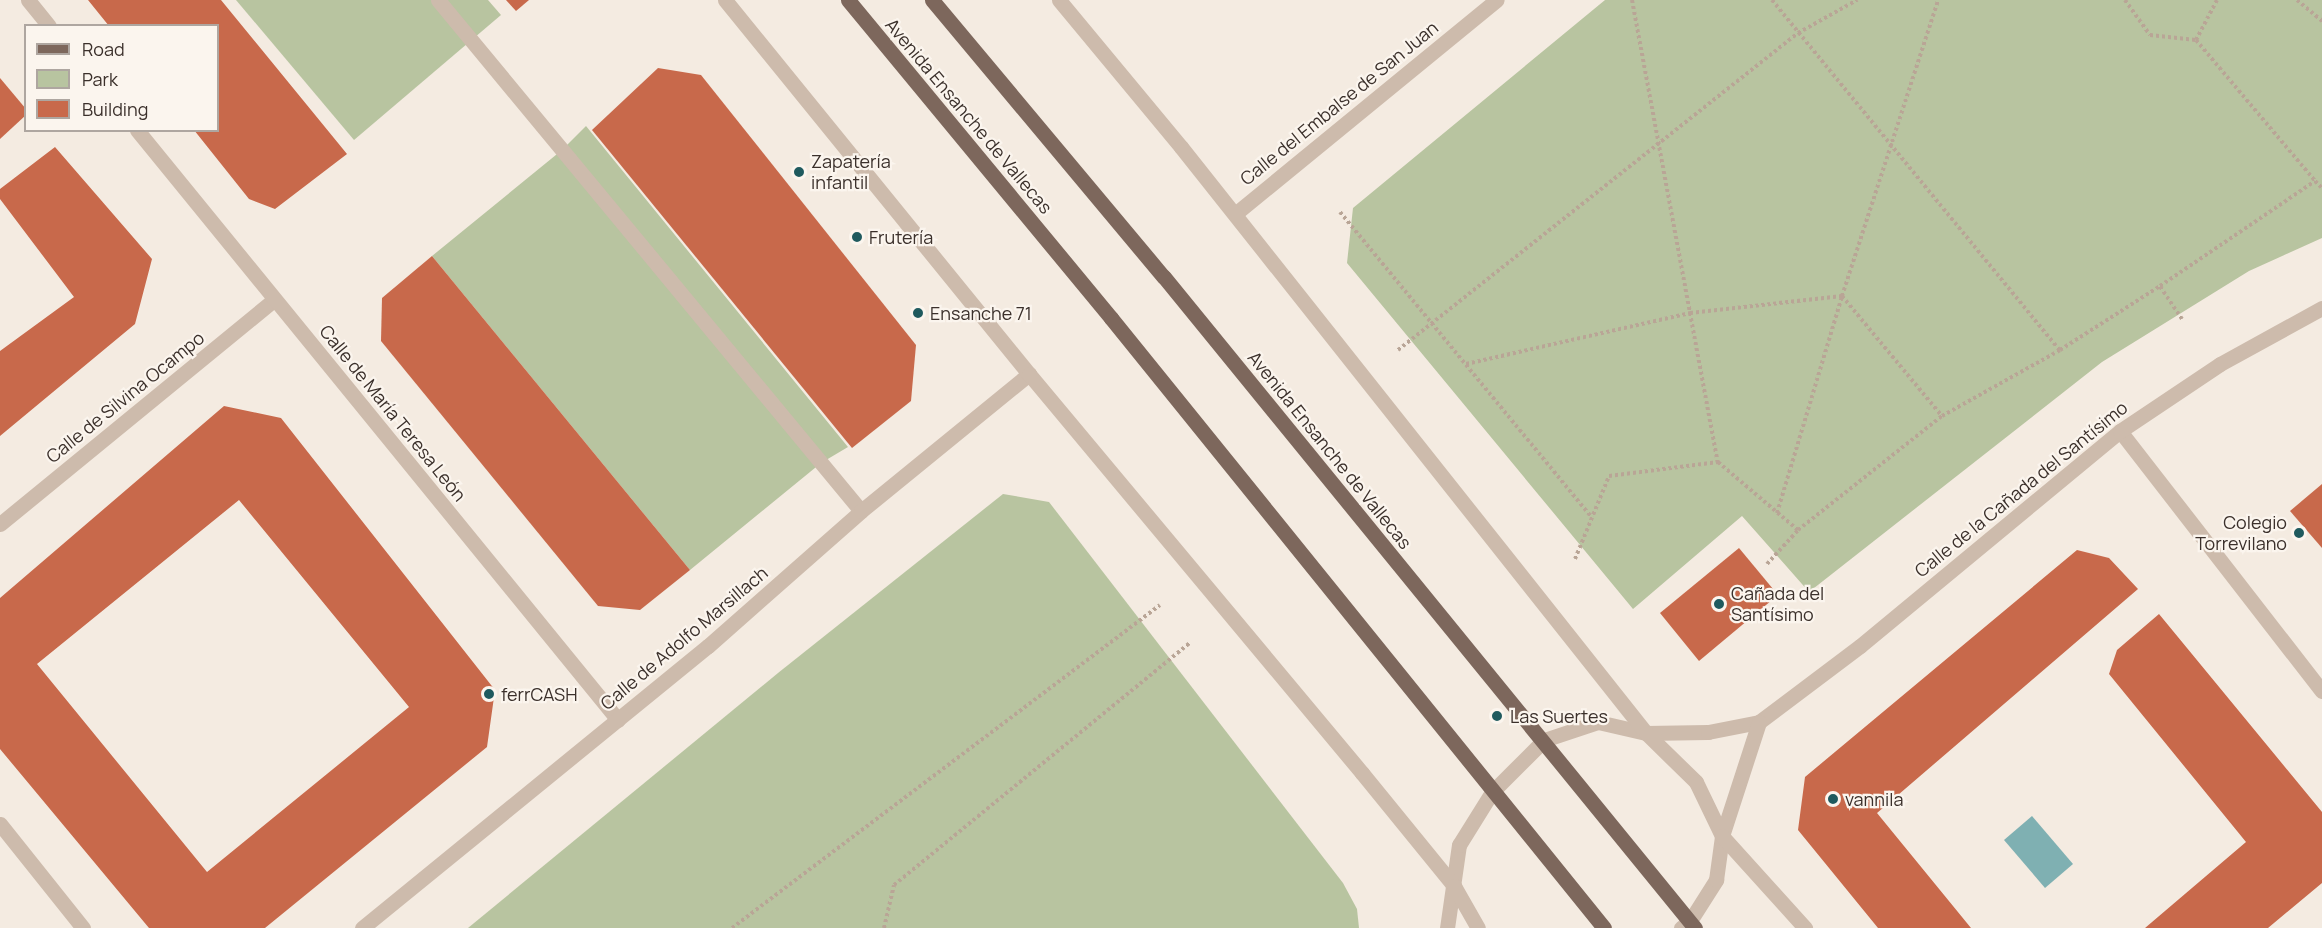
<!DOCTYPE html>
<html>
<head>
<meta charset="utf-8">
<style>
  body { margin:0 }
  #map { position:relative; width:2322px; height:928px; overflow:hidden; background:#f4ebe1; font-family:Manrope,sans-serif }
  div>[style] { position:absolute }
  .green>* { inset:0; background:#b8c4a0 }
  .water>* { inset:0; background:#7fb0b2 }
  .building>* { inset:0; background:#c8694b }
  .path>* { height:4px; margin-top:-2px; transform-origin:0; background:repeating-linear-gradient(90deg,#b9a596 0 3px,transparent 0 6px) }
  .pedestrian>* { height:15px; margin:-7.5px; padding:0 7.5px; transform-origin:7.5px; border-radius:7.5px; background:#cdbbac }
  .minor>* { height:15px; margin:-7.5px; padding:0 7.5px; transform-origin:7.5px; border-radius:7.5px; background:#cdbbac }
  .tertiary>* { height:15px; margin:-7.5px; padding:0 7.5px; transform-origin:7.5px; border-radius:7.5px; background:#cdbbac }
  .primary>* { height:15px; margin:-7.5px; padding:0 7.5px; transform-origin:7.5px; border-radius:7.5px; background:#7d675c }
  .dots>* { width:16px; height:16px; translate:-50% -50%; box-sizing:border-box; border:3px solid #fbf5ee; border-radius:50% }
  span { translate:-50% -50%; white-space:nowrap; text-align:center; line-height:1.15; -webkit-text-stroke:4.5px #fbf5ee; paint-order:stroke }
  .street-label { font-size:18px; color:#3b302b }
  .poi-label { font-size:18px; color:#3b302b }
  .left { translate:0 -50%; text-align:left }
  .right { translate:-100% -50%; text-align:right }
  .legend { position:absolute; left:24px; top:24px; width:195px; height:108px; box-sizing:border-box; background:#fbf5ee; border:2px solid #aea6a0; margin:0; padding:8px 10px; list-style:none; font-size:18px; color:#3b302b }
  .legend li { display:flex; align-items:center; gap:12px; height:30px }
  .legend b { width:30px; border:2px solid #aea6a0 }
</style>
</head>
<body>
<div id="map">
  <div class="green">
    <div style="clip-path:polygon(236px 0,488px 0,501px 15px,354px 140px)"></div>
    <div style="clip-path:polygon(1605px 0,2322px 0,2322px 238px,2249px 271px,2102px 362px,1809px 592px,1742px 516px,1633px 609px,1347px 263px,1353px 208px)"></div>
    <div style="clip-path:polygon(586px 126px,848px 447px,821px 463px,690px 570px,432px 256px,562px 150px)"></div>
    <div style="clip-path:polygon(1003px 494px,1049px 502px,1343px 883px,1357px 909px,1359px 928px,468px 928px,778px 673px)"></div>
  </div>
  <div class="water">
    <div style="clip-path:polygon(2032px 816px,2073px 864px,2045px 888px,2004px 840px)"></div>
  </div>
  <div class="building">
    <div style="clip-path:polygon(88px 0,221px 0,347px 154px,275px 209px,249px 199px,194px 130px,218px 130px,218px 26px,109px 26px)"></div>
    <div style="clip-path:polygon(506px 0,529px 0,516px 11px)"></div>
    <div style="clip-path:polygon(658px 68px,701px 75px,916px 345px,911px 401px,852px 448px,592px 130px)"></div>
    <div style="clip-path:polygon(0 78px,26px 109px,26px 115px,0 139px)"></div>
    <div style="clip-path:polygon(55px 147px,152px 259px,135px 324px,0 436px,0 351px,74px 297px,0 199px,0 189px)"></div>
    <div style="clip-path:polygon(432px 256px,690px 570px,640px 610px,598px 606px,381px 341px,382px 298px)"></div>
    <div style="clip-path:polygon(evenodd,224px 406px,281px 418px,495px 690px,487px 747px,265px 928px,149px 928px,0 749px,0 598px,224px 406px,239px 500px,409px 707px,207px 872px,37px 664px,239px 500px)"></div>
    <div style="clip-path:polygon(2322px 484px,2322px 548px,2290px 511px)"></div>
    <div style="clip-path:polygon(1739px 548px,1778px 595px,1699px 661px,1660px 613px)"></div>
    <div style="clip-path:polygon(2077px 550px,2109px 558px,2138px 589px,1877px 813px,1971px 928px,1878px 928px,1798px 830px,1805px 777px)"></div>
    <div style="clip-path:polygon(2159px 614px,2322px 812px,2322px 883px,2268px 928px,2145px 928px,2246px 842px,2109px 674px,2117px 650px)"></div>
  </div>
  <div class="path">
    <div style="left:1632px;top:0;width:470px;rotate:79.5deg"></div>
    <div style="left:1772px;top:0;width:453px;rotate:50.6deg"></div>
    <div style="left:2125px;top:0;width:43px;rotate:54.5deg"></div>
    <div style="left:2150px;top:35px;width:46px;rotate:6.2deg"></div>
    <div style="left:2196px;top:40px;width:185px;rotate:49.8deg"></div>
    <div style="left:2297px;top:0;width:33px;rotate:40deg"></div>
    <div style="left:2196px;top:40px;width:45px;rotate:-62.3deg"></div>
    <div style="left:1340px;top:212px;width:396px;rotate:50.5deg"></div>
    <div style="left:2182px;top:319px;width:40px;rotate:-124deg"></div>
    <div style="left:2160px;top:286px;width:187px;rotate:-34.1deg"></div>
    <div style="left:2315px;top:181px;width:10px;rotate:45deg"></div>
    <div style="left:1398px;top:350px;width:510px;rotate:-38.4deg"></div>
    <div style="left:1798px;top:33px;width:68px;rotate:-29.2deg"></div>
    <div style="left:1466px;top:364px;width:230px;rotate:-12.8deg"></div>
    <div style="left:1690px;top:313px;width:153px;rotate:-6.4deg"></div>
    <div style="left:1842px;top:296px;width:156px;rotate:50.2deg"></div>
    <div style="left:1777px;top:513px;width:227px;rotate:-73.3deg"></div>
    <div style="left:1842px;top:296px;width:311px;rotate:-72deg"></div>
    <div style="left:1575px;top:559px;width:90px;rotate:-67.7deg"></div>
    <div style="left:1609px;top:476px;width:110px;rotate:-7.3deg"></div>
    <div style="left:1718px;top:462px;width:105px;rotate:40.4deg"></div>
    <div style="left:1798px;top:530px;width:184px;rotate:-38.4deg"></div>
    <div style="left:1942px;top:416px;width:135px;rotate:-29.2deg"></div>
    <div style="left:2060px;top:350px;width:119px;rotate:-32.6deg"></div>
    <div style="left:1767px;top:564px;width:46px;rotate:-47.6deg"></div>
    <div style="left:732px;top:928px;width:536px;rotate:-37.04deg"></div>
    <div style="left:884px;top:928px;width:44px;rotate:-76.9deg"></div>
    <div style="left:894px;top:885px;width:382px;rotate:-39.3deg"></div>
  </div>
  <div class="pedestrian">
    <div style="left:438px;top:0;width:663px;rotate:50.38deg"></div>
    <div style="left:0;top:524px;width:354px;rotate:-39.3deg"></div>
  </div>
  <div class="minor">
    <div style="left:28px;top:0;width:33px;rotate:51deg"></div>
    <div style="left:137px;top:130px;width:761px;rotate:50.81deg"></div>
    <div style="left:1235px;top:214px;width:338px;rotate:-39.3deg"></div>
    <div style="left:2120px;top:431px;width:329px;rotate:52.2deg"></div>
    <div style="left:0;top:824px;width:133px;rotate:51.4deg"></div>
    <div style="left:362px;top:928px;width:446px;rotate:-39.2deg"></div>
    <div style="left:708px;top:646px;width:204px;rotate:-41.4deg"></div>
    <div style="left:861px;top:511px;width:217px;rotate:-39.2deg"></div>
    <div style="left:1447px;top:928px;width:84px;rotate:-81.8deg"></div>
    <div style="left:1459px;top:845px;width:62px;rotate:-58.1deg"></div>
    <div style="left:1492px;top:792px;width:74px;rotate:-45deg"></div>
    <div style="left:1544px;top:740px;width:57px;rotate:-18.4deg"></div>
    <div style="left:1598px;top:722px;width:49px;rotate:12.9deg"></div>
    <div style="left:1646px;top:733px;width:62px;rotate:-0.9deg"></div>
    <div style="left:1708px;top:732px;width:52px;rotate:-11.1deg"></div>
    <div style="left:1759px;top:722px;width:126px;rotate:-37deg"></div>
    <div style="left:1860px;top:646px;width:337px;rotate:-39.6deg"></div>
    <div style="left:2120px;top:431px;width:120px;rotate:-33.8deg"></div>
    <div style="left:2220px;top:364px;width:116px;rotate:-28.8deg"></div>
    <div style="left:1681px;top:928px;width:11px;rotate:-38deg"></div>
    <div style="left:1690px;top:921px;width:49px;rotate:-57.6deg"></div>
    <div style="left:1716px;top:880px;width:44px;rotate:-82.2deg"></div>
    <div style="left:1722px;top:836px;width:120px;rotate:-72deg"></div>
  </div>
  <div class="tertiary">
    <div style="left:725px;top:0;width:482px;rotate:50.9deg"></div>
    <div style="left:1029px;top:374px;width:520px;rotate:50.15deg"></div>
    <div style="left:1362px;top:773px;width:146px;rotate:50.8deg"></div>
    <div style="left:1454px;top:886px;width:48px;rotate:60.3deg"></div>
    <div style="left:1059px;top:0;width:191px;rotate:50.3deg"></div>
    <div style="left:1181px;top:147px;width:748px;rotate:51.57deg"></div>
    <div style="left:1646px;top:733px;width:70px;rotate:44.4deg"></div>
    <div style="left:1696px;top:782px;width:60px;rotate:64.3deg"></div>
    <div style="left:1722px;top:836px;width:124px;rotate:47.9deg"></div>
  </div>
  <div class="primary">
    <div style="left:848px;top:0;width:413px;rotate:50.4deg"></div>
    <div style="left:1111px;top:318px;width:784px;rotate:51.05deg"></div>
    <div style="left:932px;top:0;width:361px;rotate:50.1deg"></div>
    <div style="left:1164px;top:277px;width:840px;rotate:50.8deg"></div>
  </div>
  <div class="dots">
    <div style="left:799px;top:172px;background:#1f5a5e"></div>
    <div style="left:857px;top:237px;background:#1f5a5e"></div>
    <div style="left:918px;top:313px;background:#1f5a5e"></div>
    <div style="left:2299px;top:533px;background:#1f5a5e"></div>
    <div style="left:1719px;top:604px;background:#1f5a5e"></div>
    <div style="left:489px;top:694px;background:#1f5a5e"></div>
    <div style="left:1497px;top:716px;background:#1f5a5e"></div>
    <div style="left:1833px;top:799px;background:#1f5a5e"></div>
  </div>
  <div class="street-label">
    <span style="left:1339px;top:103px;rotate:-39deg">Calle del Embalse de San Juan</span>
    <span style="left:969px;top:116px;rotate:50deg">Avenida Ensanche de Vallecas</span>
    <span style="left:125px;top:397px;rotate:-39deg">Calle de Silvina Ocampo</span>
    <span style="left:393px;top:413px;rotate:51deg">Calle de María Teresa León</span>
    <span style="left:1330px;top:450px;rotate:51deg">Avenida Ensanche de Vallecas</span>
    <span style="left:2021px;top:489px;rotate:-39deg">Calle de la Cañada del Santísimo</span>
    <span style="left:684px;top:638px;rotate:-40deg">Calle de Adolfo Marsillach</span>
  </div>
  <div class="poi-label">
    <span class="left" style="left:811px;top:172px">Zapatería<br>infantil</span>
    <span class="left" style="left:869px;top:237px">Frutería</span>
    <span class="left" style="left:930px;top:313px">Ensanche 71</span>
    <span class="right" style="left:2287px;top:533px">Colegio<br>Torrevilano</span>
    <span class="left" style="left:1731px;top:604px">Cañada del<br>Santísimo</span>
    <span class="left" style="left:501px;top:694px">ferrCASH</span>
    <span class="left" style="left:1510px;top:716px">Las Suertes</span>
    <span class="left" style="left:1845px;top:799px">vannila</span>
  </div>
  <ul class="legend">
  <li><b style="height:8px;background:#7d675c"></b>Road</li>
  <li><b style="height:16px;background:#b8c4a0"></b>Park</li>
  <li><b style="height:16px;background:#c8694b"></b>Building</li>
  </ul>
</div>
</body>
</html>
